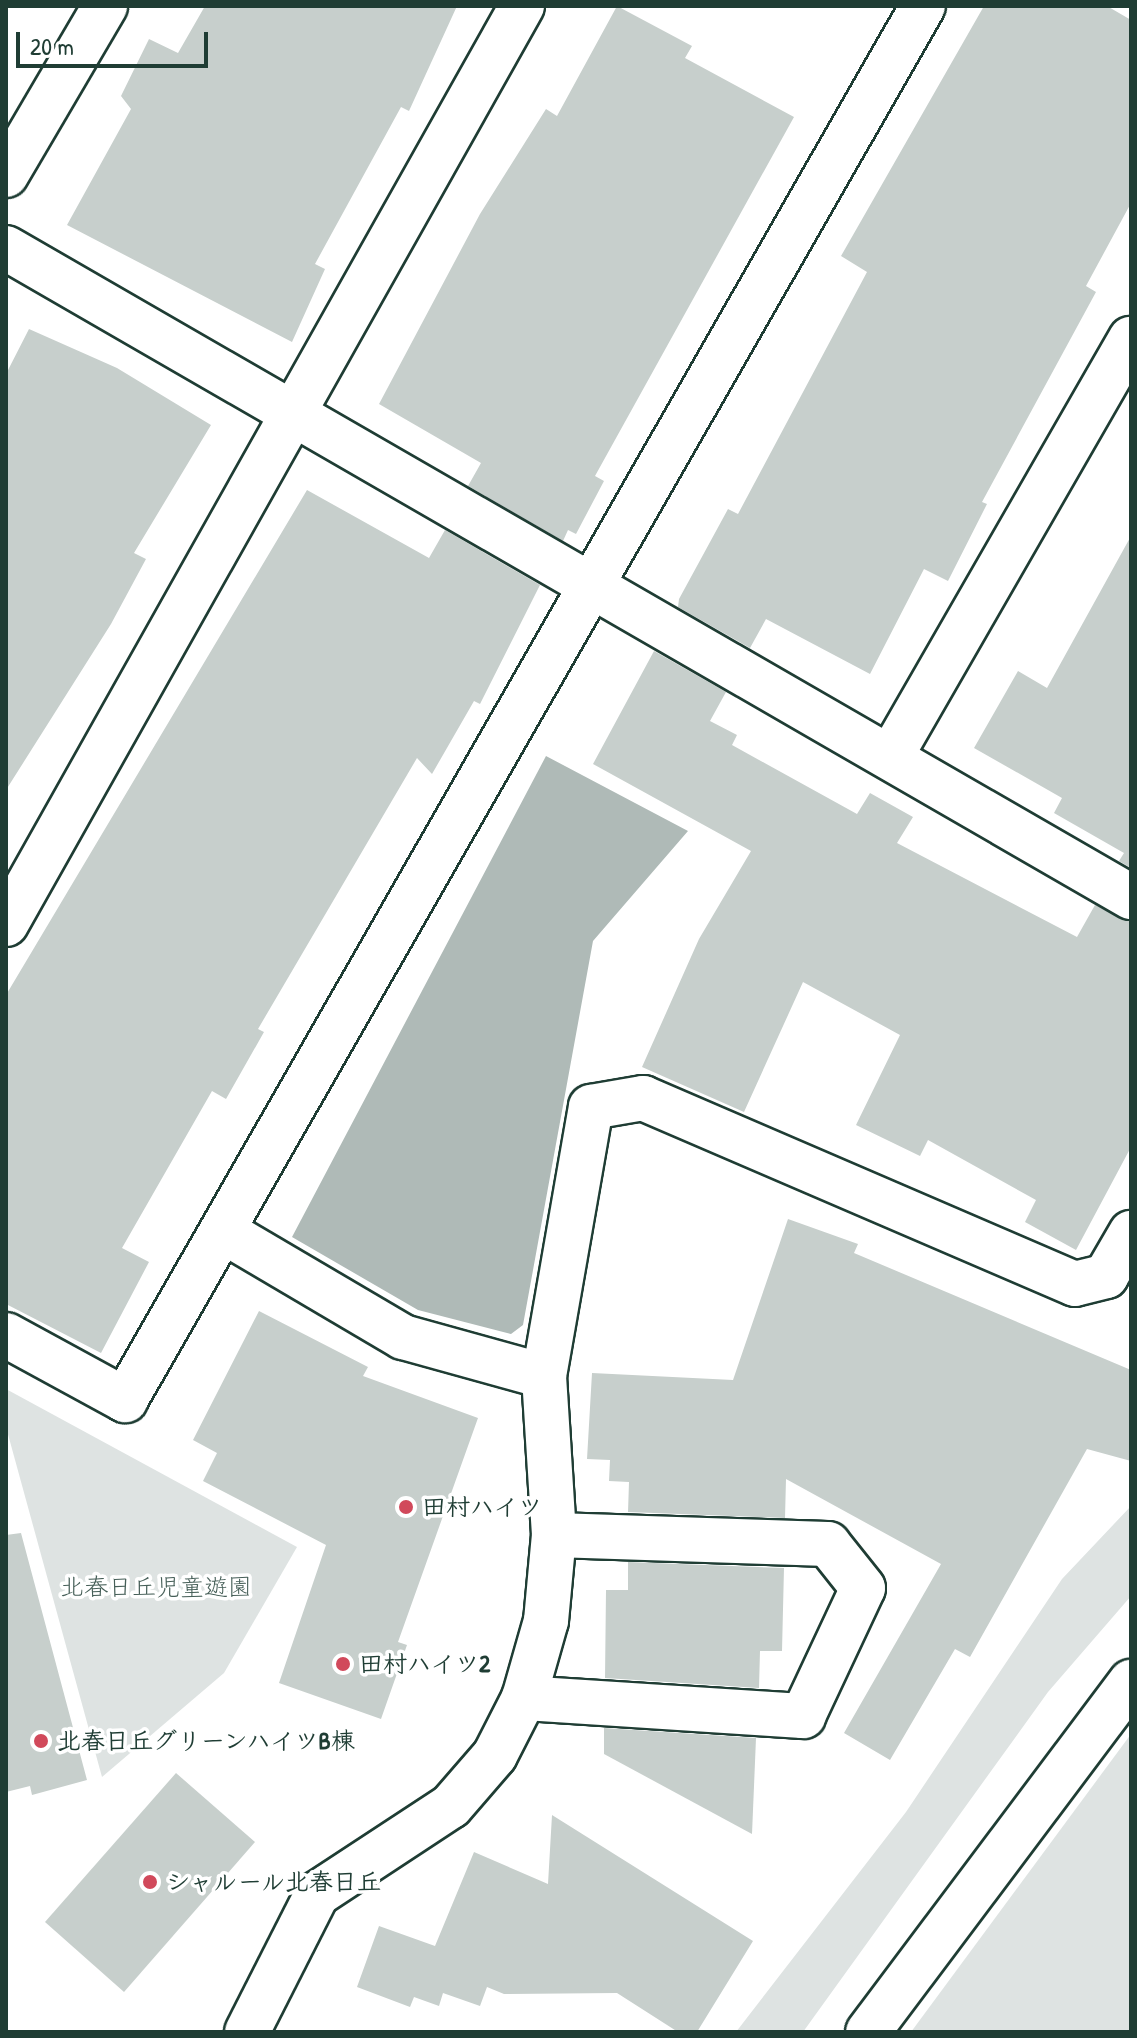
<!DOCTYPE html>
<html>
<head>
<meta charset="utf-8">
<style>
  body { margin:0 }
  #map { position:relative; width:1137px; height:2038px; overflow:hidden; background:#fff; font-family:"Patrick Hand","Klee One",sans-serif }
  div>[style] { position:absolute }
  .green>* { inset:0; background:#dee3e2 }
  .water>* { inset:0; background:#afbab7 }
  .building>* { inset:0; background:#c7cfcc }
  .roads { filter:drop-shadow(2px 0 #1f3d34) drop-shadow(-2px 0 #1f3d34) drop-shadow(0 2px #1f3d34) drop-shadow(0 -2px #1f3d34) }
  .street>* { height:44px; margin:-22px; padding:0 22px; transform-origin:22px; border-radius:22px; background:#fff }
  .secondary>* { height:44px; margin:-22px; padding:0 22px; transform-origin:22px; border-radius:22px; background:#fff }
  .dots>* { width:22px; height:22px; translate:-50% -50%; box-sizing:border-box; border:4px solid #fff; border-radius:50% }
  span { translate:-50% -50%; white-space:nowrap; text-align:center; line-height:1.15; -webkit-text-stroke:7px #fff; paint-order:stroke }
  .poi-label { font-size:24px; color:#1f3d34; font-weight:700 }
  .left { translate:0 -50%; text-align:left }
  .park-label { font-size:24px; color:#455e57 }
  .frame { position:absolute; inset:0; border:8px solid #1f3d34; pointer-events:none }
  .scale { position:absolute; left:16px; top:32px; width:192px; height:36px; box-sizing:border-box; border:4px solid #1f3d34; border-top:0; padding-left:10px; font-size:24px; line-height:28px; white-space:nowrap; color:#1f3d34; -webkit-text-stroke:6px #fff; paint-order:stroke }
</style>
</head>
<body>
<div id="map">
  <div class="green">
    <div style="clip-path:polygon(6px 1389px,297px 1547px,224px 1673px,102px 1777px,6px 1427px)"></div>
    <div style="clip-path:polygon(1131px 1506px,1131px 1596px,1048px 1692px,803px 2032px,736px 2032px,906px 1812px,1062px 1579px)"></div>
    <div style="clip-path:polygon(1131px 1734px,1131px 2032px,911px 2032px)"></div>
  </div>
  <div class="water">
    <div style="clip-path:polygon(546px 756px,688px 831px,593px 941px,523px 1325px,511px 1334px,418px 1310px,292px 1237px)"></div>
  </div>
  <div class="building">
    <div style="clip-path:polygon(205px 6px,457px 6px,409px 111px,401px 107px,315px 264px,325px 269px,292px 342px,67px 225px,131px 109px,121px 96px,149px 39px,178px 53px)"></div>
    <div style="clip-path:polygon(617px 6px,692px 46px,685px 58px,794px 117px,595px 476px,604px 481px,576px 534px,568px 530px,563px 541px,468px 486px,481px 463px,379px 404px,480px 214px,546px 109px,557px 116px)"></div>
    <div style="clip-path:polygon(984px 6px,1107px 6px,1131px 20px,1131px 203px,1086px 286px,1096px 292px,982px 502px,987px 504px,948px 581px,924px 569px,870px 674px,766px 619px,750px 648px,678px 607px,679px 599px,728px 509px,738px 514px,867px 272px,841px 256px)"></div>
    <div style="clip-path:polygon(29px 329px,117px 368px,211px 425px,134px 553px,146px 559px,111px 624px,6px 790px,6px 374px)"></div>
    <div style="clip-path:polygon(307px 490px,429px 558px,445px 530px,540px 585px,480px 704px,474px 701px,432px 774px,417px 758px,258px 1029px,264px 1032px,226px 1099px,212px 1091px,122px 1248px,149px 1262px,101px 1353px,6px 1304px,6px 995px)"></div>
    <div style="clip-path:polygon(1131px 536px,1131px 868px,1119px 861px,1124px 853px,1054px 813px,1062px 798px,974px 748px,1018px 671px,1047px 688px)"></div>
    <div style="clip-path:polygon(654px 651px,726px 692px,710px 721px,737px 735px,732px 745px,857px 814px,870px 793px,913px 817px,897px 843px,1077px 937px,1095px 905px,1131px 922px,1131px 1147px,1076px 1250px,1025px 1222px,1036px 1200px,928px 1140px,920px 1156px,856px 1125px,900px 1035px,803px 982px,744px 1112px,642px 1067px,699px 939px,751px 851px,593px 764px)"></div>
    <div style="clip-path:polygon(788px 1219px,858px 1244px,854px 1253px,1131px 1370px,1131px 1461px,1087px 1449px,970px 1657px,955px 1649px,890px 1760px,844px 1733px,941px 1564px,786px 1479px,785px 1518px,628px 1512px,629px 1482px,609px 1481px,610px 1460px,587px 1459px,592px 1373px,733px 1380px)"></div>
    <div style="clip-path:polygon(259px 1311px,368px 1367px,363px 1376px,478px 1418px,398px 1642px,407px 1645px,381px 1719px,279px 1683px,326px 1545px,203px 1481px,217px 1453px,193px 1440px)"></div>
    <div style="clip-path:polygon(21px 1533px,87px 1780px,32px 1795px,30px 1786px,6px 1792px,6px 1535px)"></div>
    <div style="clip-path:polygon(628px 1562px,784px 1568px,782px 1651px,760px 1651px,759px 1688px,605px 1678px,606px 1590px,628px 1590px)"></div>
    <div style="clip-path:polygon(604px 1728px,756px 1738px,752px 1834px,604px 1754px)"></div>
    <div style="clip-path:polygon(176px 1773px,255px 1842px,124px 1992px,45px 1922px)"></div>
    <div style="clip-path:polygon(552px 1815px,753px 1941px,697px 2032px,678px 2032px,617px 1993px,504px 1994px,487px 1987px,480px 2006px,443px 1993px,439px 2006px,414px 1997px,410px 2007px,357px 1987px,379px 1926px,435px 1946px,474px 1852px,548px 1884px)"></div>
  </div>
  <div class="roads">
    <div class="street">
      <div style="left:6px;top:175px;width:196px;rotate:-59.6deg"></div>
      <div style="left:6px;top:248px;width:1299px;rotate:29.98deg"></div>
      <div style="left:892px;top:754px;width:479px;rotate:-60.1deg"></div>
      <div style="left:6px;top:924px;width:1053px;rotate:-60.66deg"></div>
      <div style="left:223px;top:1231px;width:209px;rotate:30.5deg"></div>
      <div style="left:403px;top:1337px;width:146px;rotate:15.5deg"></div>
      <div style="left:6px;top:1335px;width:136px;rotate:28.6deg"></div>
      <div style="left:125px;top:1400px;width:1606px;rotate:-60.21deg"></div>
      <div style="left:524px;top:1698px;width:280px;rotate:3.7deg"></div>
      <div style="left:803px;top:1716px;width:141px;rotate:-64.9deg"></div>
      <div style="left:863px;top:1588px;width:56px;rotate:-128.5deg"></div>
      <div style="left:828px;top:1544px;width:274px;rotate:-178.1deg"></div>
      <div style="left:247px;top:2032px;width:155px;rotate:-63.1deg"></div>
      <div style="left:317px;top:1894px;width:160px;rotate:-33.3deg"></div>
      <div style="left:451px;top:1806px;width:67px;rotate:-49.2deg"></div>
      <div style="left:495px;top:1755px;width:64px;rotate:-63deg"></div>
      <div style="left:524px;top:1698px;width:80px;rotate:-74.1deg"></div>
      <div style="left:546px;top:1621px;width:86px;rotate:-84.7deg"></div>
      <div style="left:554px;top:1535px;width:159px;rotate:-93.6deg"></div>
      <div style="left:544px;top:1376px;width:273px;rotate:-80.1deg"></div>
      <div style="left:591px;top:1107px;width:53px;rotate:-9.8deg"></div>
      <div style="left:643px;top:1098px;width:470px;rotate:23.3deg"></div>
      <div style="left:1075px;top:1284px;width:32px;rotate:-14deg"></div>
      <div style="left:1106px;top:1276px;width:50px;rotate:-59.8deg"></div>
    </div>
    <div class="secondary">
      <div style="left:868px;top:2032px;width:438px;rotate:-53.1deg"></div>
    </div>
  </div>
  <div class="dots">
    <div style="left:406px;top:1507px;background:#d1495b"></div>
    <div style="left:343px;top:1664px;background:#d1495b"></div>
    <div style="left:41px;top:1741px;background:#d1495b"></div>
    <div style="left:150px;top:1882px;background:#d1495b"></div>
  </div>
  <div class="poi-label">
    <span class="left" style="left:422px;top:1507px">田村ハイツ</span>
    <span class="left" style="left:359px;top:1664px">田村ハイツ2</span>
    <span class="left" style="left:57px;top:1741px">北春日丘グリーンハイツB棟</span>
    <span class="left" style="left:166px;top:1882px">シャルール北春日丘</span>
  </div>
  <div class="park-label">
    <span style="left:156px;top:1587px">北春日丘児童遊園</span>
  </div>
  <div class="frame"></div>
  <div class="scale">20 m</div>
</div>
</body>
</html>
